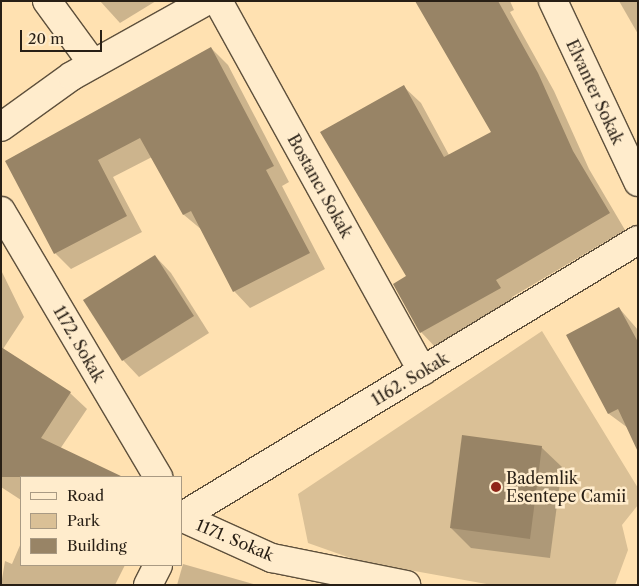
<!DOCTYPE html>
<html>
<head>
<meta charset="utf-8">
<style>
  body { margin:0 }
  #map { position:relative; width:639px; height:586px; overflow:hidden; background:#ffe1b1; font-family:"Libre Caslon Text",serif }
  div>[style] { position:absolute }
  .green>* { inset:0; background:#dac096 }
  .shadow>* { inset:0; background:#0003 }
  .building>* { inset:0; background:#988466 }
  .roads { filter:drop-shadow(1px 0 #5e503c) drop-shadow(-1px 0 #5e503c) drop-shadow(0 1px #5e503c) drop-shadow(0 -1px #5e503c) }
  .minor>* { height:28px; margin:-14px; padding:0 14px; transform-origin:14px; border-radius:14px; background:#ffeccc }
  .dots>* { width:14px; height:14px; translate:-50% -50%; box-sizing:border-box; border:2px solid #ffeccc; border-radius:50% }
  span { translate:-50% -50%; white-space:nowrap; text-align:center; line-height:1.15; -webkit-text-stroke:5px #ffeccc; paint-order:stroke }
  .street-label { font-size:16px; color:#281f15 }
  .poi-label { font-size:16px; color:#281f15 }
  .left { translate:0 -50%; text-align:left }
  .frame { position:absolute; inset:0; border:2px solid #281f15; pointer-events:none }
  .legend { position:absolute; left:20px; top:476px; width:162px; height:90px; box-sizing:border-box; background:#ffeccc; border:1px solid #a99a83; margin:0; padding:6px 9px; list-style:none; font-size:15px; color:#281f15 }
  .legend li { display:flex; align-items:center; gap:10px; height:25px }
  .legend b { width:25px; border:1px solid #a99a83 }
  .scale { position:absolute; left:20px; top:30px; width:82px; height:22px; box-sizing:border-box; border:2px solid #281f15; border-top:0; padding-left:6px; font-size:15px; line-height:18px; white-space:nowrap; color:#281f15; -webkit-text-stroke:4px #ffeccc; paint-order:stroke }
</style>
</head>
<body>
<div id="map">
  <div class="green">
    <div style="clip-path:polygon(542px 331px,638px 488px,638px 505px,622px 525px,628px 550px,615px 585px,492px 585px,359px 561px,308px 543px,298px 494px)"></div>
  </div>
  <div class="shadow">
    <div style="clip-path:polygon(100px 1px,156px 1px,120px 23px)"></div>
    <div style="clip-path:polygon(416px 1px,510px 1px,514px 10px,510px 12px,554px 91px,589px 169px,625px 230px,512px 297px,516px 305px,437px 349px,421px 332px,407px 277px,404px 87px,421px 103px,449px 155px,493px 133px)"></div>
    <div style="clip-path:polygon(619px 1px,638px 1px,638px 34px)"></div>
    <div style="clip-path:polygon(211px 48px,228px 65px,289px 182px,282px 186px,325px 269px,250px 308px,234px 291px,202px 230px,184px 215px,152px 157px,113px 177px,142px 232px,71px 269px,55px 253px,7px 162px)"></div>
    <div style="clip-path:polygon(155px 256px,171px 273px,209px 333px,139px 377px,123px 360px)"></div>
    <div style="clip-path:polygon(1px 270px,24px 317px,3px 349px,70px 393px,87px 409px,60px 449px,117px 477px,21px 477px,21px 500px,1px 487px)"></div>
    <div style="clip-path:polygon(619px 308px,638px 330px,638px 449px,628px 428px,609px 414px,567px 335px)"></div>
    <div style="clip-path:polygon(541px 447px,562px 467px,550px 558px,471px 548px,451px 528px)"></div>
    <div style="clip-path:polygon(21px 543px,21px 565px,125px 565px,115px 585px,1px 585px,5px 561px,12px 564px)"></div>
    <div style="clip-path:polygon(183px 564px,257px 585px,177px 585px)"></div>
  </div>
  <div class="building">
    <div style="clip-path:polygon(415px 1px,498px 1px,538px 73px,573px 151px,610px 213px,496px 280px,501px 288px,420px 333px,393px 284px,406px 276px,320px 132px,404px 85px,444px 157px,491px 132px)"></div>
    <div style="clip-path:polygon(211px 47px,274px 166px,266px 170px,310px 253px,233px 292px,191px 211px,183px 215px,140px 138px,98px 160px,127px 216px,54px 254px,5px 161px)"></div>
    <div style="clip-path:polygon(155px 255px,194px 316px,122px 361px,83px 300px)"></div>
    <div style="clip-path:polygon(619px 307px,638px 342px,638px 452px,618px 409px,608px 414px,566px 335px)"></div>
    <div style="clip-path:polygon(1px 347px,71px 392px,41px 438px,123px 477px,1px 477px)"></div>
    <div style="clip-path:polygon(462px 435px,542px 446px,530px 539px,450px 528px)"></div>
  </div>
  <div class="roads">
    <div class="minor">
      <div style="left:47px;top:1px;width:78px;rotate:53.9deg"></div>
      <div style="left:218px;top:1px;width:423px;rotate:61.1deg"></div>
      <div style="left:553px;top:1px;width:200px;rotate:64.8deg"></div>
      <div style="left:1px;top:127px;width:87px;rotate:-35.7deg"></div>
      <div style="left:72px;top:76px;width:154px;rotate:-29.2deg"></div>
      <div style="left:1px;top:211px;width:309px;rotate:59.4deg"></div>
      <div style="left:181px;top:517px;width:534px;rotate:-31.22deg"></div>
      <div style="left:181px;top:517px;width:100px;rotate:24.3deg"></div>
      <div style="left:272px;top:558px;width:137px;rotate:11.4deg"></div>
      <div style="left:148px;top:585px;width:22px;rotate:-63deg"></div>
    </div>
  </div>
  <div class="dots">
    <div style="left:496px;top:487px;background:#8f2418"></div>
  </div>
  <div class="street-label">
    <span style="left:595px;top:92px;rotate:65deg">Elvanter Sokak</span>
    <span style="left:320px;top:186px;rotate:61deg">Bostancı Sokak</span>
    <span style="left:79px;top:344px;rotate:60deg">1172. Sokak</span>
    <span style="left:410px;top:379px;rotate:-31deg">1162. Sokak</span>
    <span style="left:235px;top:540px;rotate:23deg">1171. Sokak</span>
  </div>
  <div class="poi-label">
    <span class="left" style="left:506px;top:487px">Bademlik<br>Esentepe Camii</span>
  </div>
  <div class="frame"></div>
  <ul class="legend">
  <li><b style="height:6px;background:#ffeccc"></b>Road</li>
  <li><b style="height:14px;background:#dac096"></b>Park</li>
  <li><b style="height:14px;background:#988466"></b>Building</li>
  </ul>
  <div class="scale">20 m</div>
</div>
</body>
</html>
